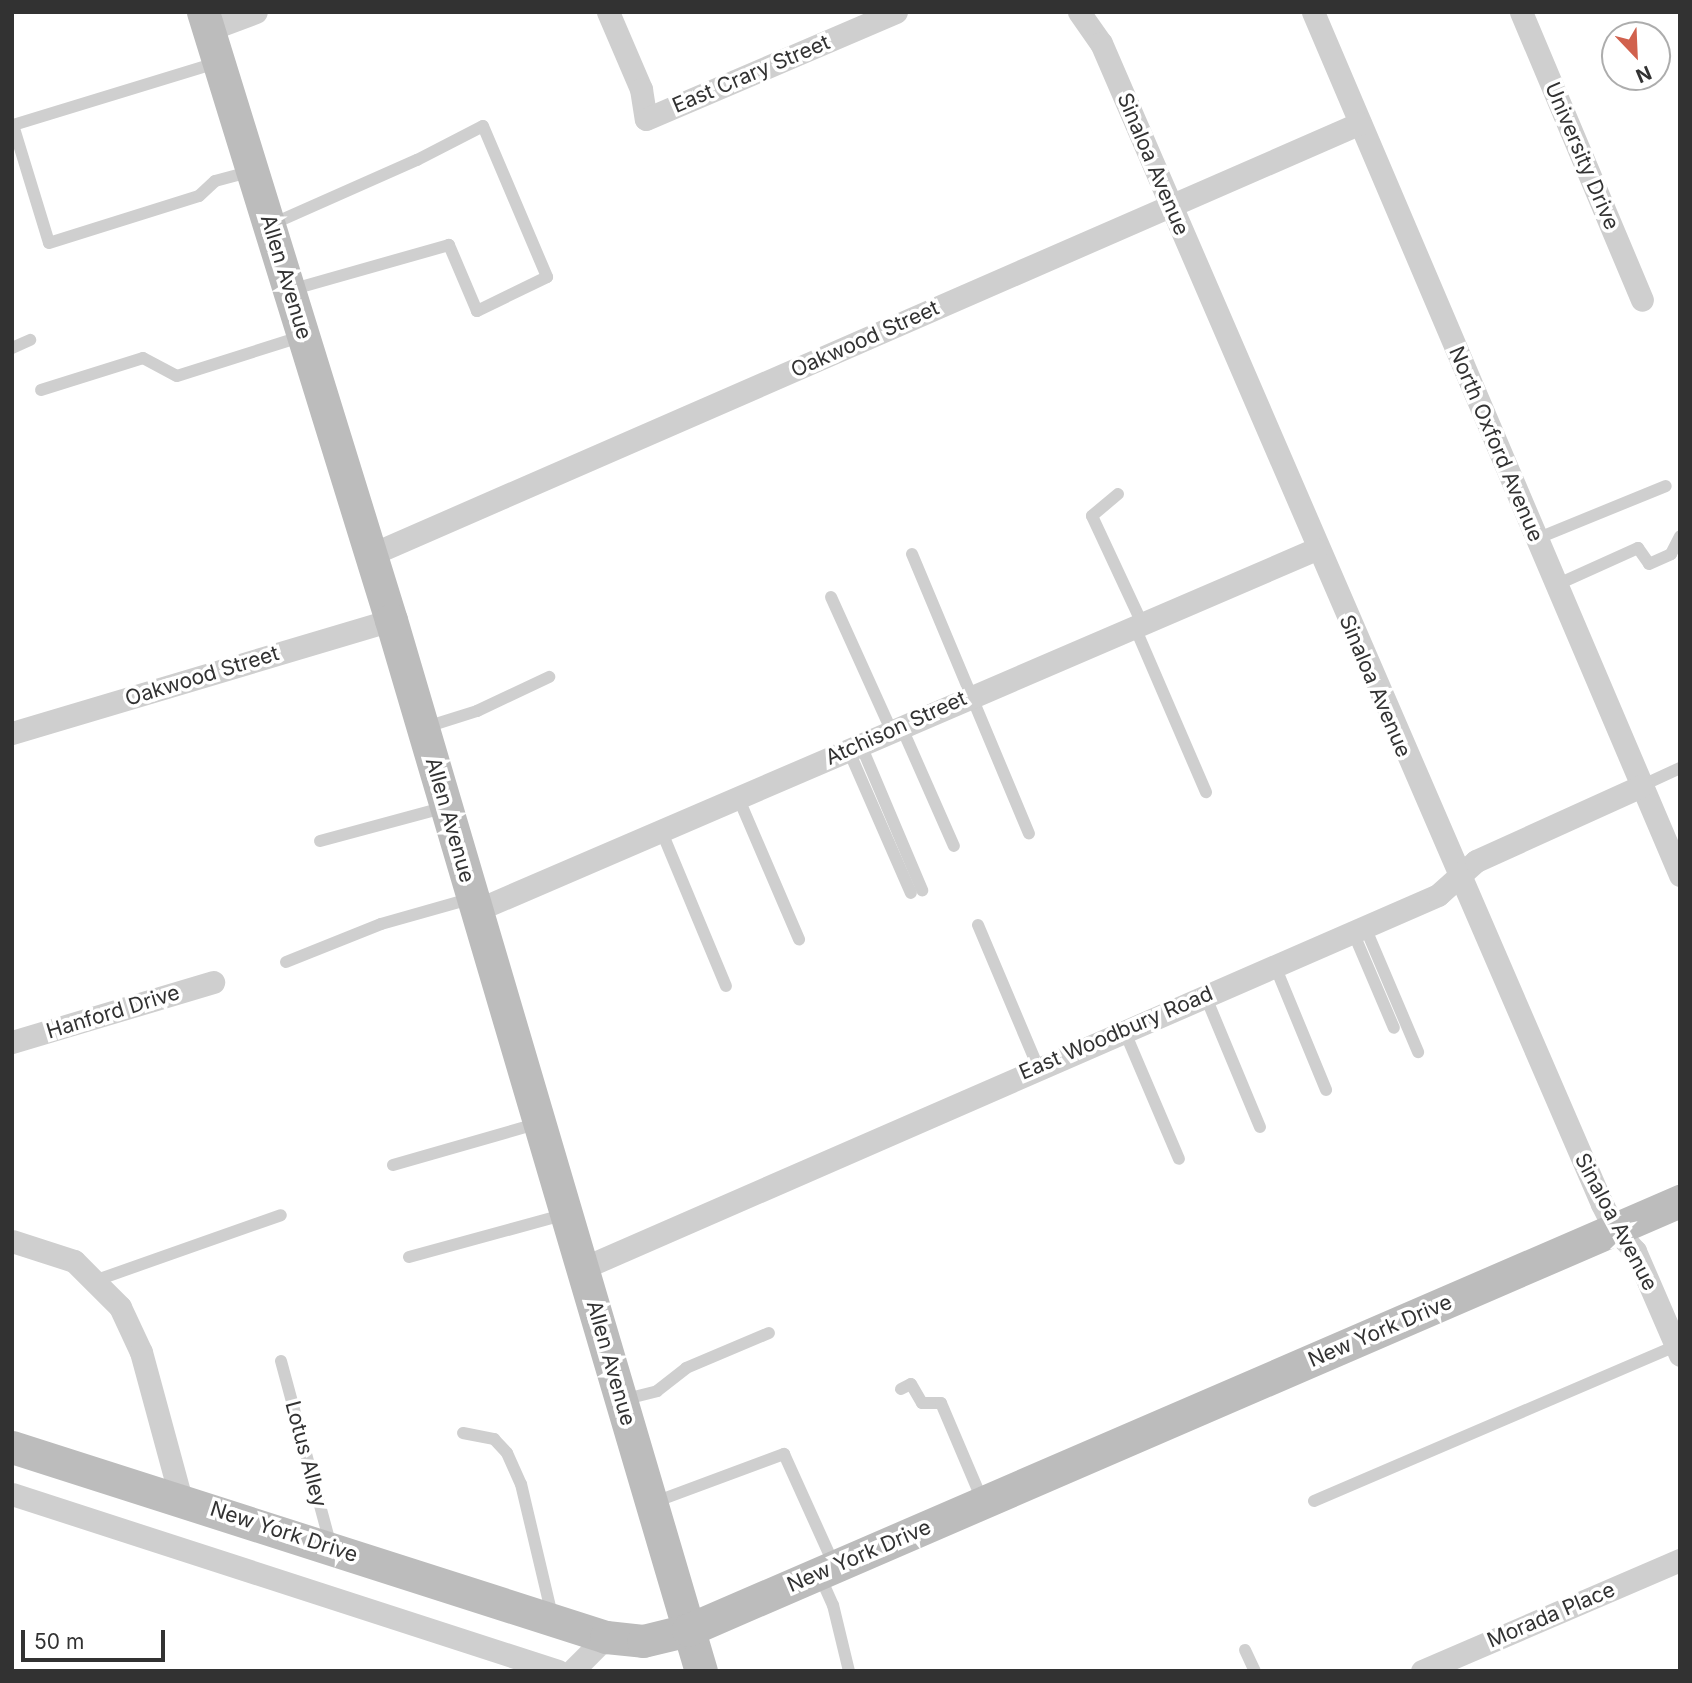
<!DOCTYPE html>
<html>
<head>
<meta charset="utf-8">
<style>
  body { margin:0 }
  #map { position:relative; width:1692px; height:1683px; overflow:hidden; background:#fff; font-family:Inter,sans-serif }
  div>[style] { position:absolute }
  .lane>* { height:12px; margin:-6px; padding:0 6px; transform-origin:6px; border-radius:6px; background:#cfcfcf }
  .street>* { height:23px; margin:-11.5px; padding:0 11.5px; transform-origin:11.5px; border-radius:11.5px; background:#cfcfcf }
  .secondary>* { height:33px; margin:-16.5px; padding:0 16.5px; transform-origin:16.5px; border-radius:16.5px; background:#bcbcbc }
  span { translate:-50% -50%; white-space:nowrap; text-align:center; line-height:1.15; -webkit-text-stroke:7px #fff; paint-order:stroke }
  .street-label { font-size:21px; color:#323232 }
  .frame { position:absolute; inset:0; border:14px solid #323232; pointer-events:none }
  .north { position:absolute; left:1601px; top:21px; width:70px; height:70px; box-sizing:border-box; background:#fff; border:2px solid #adadad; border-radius:50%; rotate:157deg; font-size:19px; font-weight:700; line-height:28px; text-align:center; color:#323232 }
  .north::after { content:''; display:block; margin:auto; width:24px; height:32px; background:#d1614d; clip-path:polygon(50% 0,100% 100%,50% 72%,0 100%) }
  .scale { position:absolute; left:21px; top:1630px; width:144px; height:32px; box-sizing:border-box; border:4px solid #323232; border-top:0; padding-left:9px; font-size:21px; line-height:24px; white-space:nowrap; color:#323232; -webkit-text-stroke:5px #fff; paint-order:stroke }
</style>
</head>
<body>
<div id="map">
  <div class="lane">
    <div style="left:216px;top:63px;width:212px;rotate:163deg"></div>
    <div style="left:13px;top:125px;width:123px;rotate:73deg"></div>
    <div style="left:49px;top:243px;width:157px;rotate:-17.4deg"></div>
    <div style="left:199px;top:196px;width:22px;rotate:-43deg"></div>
    <div style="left:215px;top:181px;width:35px;rotate:-15deg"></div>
    <div style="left:270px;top:225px;width:161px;rotate:-23.9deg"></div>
    <div style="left:417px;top:160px;width:74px;rotate:-27.3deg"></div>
    <div style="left:483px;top:126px;width:164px;rotate:67deg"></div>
    <div style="left:547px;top:277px;width:78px;rotate:154.1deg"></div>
    <div style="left:477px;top:311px;width:72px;rotate:-113deg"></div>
    <div style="left:449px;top:245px;width:165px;rotate:164.2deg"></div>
    <div style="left:12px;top:348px;width:20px;rotate:-24deg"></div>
    <div style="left:41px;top:390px;width:107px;rotate:-17.4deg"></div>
    <div style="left:143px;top:358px;width:38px;rotate:28deg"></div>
    <div style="left:177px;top:376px;width:129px;rotate:-17.6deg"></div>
    <div style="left:1118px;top:494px;width:34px;rotate:140deg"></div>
    <div style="left:1092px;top:516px;width:116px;rotate:65deg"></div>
    <div style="left:1536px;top:539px;width:140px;rotate:-22.2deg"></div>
    <div style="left:912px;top:554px;width:303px;rotate:67.3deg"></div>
    <div style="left:1556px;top:585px;width:90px;rotate:-24.3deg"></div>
    <div style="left:1638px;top:548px;width:19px;rotate:55deg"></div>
    <div style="left:1649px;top:564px;width:24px;rotate:-24deg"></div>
    <div style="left:1671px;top:554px;width:20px;rotate:-63deg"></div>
    <div style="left:831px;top:597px;width:146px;rotate:65.7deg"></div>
    <div style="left:1134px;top:625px;width:182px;rotate:66.7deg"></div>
    <div style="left:901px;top:726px;width:131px;rotate:66.2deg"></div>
    <div style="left:423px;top:728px;width:57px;rotate:-17.5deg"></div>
    <div style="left:477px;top:711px;width:80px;rotate:-25.3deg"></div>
    <div style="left:860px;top:743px;width:160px;rotate:67.1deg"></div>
    <div style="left:848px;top:749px;width:157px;rotate:66.4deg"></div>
    <div style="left:1641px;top:786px;width:43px;rotate:-24.8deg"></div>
    <div style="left:738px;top:797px;width:155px;rotate:66.8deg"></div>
    <div style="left:661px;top:830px;width:169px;rotate:67.4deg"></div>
    <div style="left:320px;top:841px;width:131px;rotate:-15.1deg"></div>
    <div style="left:978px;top:925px;width:154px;rotate:67.1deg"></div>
    <div style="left:1365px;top:927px;width:136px;rotate:67deg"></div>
    <div style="left:1353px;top:932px;width:104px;rotate:66.9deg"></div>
    <div style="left:286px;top:962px;width:102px;rotate:-21.8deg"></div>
    <div style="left:381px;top:924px;width:96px;rotate:-15.8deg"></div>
    <div style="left:1275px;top:966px;width:134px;rotate:67.6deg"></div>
    <div style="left:1205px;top:995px;width:143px;rotate:67.4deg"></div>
    <div style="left:1124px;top:1030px;width:140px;rotate:66.9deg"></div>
    <div style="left:393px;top:1165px;width:152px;rotate:-16deg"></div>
    <div style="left:409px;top:1257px;width:163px;rotate:-15.3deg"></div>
    <div style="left:94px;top:1281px;width:198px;rotate:-19.4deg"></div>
    <div style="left:281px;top:1361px;width:188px;rotate:74.9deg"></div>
    <div style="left:901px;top:1389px;width:11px;rotate:-27deg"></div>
    <div style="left:911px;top:1384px;width:22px;rotate:60deg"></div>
    <div style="left:922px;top:1403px;width:19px"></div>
    <div style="left:941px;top:1403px;width:108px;rotate:67deg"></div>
    <div style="left:622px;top:1400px;width:36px;rotate:-14deg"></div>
    <div style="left:657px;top:1391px;width:37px;rotate:-38deg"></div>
    <div style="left:686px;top:1368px;width:90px;rotate:-22.9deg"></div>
    <div style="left:463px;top:1433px;width:32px;rotate:11deg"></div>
    <div style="left:494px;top:1439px;width:19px;rotate:47deg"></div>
    <div style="left:507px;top:1453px;width:34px;rotate:66deg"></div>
    <div style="left:521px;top:1484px;width:135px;rotate:76.7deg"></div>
    <div style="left:1314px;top:1501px;width:394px;rotate:-23.2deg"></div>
    <div style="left:652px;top:1503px;width:141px;rotate:-20.4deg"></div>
    <div style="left:784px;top:1454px;width:124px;rotate:65.7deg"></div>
    <div style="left:819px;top:1574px;width:34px;rotate:66deg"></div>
    <div style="left:833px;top:1605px;width:68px;rotate:76.4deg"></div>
    <div style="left:1245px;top:1650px;width:23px;rotate:65deg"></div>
  </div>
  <div class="street">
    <div style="left:608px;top:12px;width:84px;rotate:66.8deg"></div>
    <div style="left:641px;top:89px;width:30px;rotate:81deg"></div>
    <div style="left:646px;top:119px;width:272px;rotate:-23.2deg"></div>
    <div style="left:1079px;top:12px;width:38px;rotate:55deg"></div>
    <div style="left:1101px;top:43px;width:1264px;rotate:66.66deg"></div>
    <div style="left:1602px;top:1204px;width:28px;rotate:63deg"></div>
    <div style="left:1615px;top:1229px;width:30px;rotate:48deg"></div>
    <div style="left:1635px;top:1251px;width:113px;rotate:66.6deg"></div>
    <div style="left:1313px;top:12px;width:938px;rotate:66.96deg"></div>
    <div style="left:1521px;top:12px;width:312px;rotate:67.2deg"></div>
    <div style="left:208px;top:30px;width:51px;rotate:-20.6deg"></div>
    <div style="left:370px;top:555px;width:1080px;rotate:-23.57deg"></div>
    <div style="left:12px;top:733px;width:395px;rotate:-16.6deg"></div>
    <div style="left:477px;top:910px;width:913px;rotate:-23.28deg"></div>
    <div style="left:12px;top:1042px;width:210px;rotate:-16.6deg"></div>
    <div style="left:12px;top:1241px;width:65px;rotate:17.9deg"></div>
    <div style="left:74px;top:1261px;width:65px;rotate:45deg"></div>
    <div style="left:120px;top:1307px;width:50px;rotate:65deg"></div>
    <div style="left:141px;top:1352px;width:152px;rotate:74.8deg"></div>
    <div style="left:583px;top:1268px;width:933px;rotate:-23.57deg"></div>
    <div style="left:1438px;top:895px;width:51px;rotate:-41.8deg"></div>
    <div style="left:1476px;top:861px;width:181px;rotate:-24.4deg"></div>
    <div style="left:12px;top:1494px;width:574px;rotate:17.96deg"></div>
    <div style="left:572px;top:1671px;width:48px;rotate:-45deg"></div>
    <div style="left:1422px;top:1671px;width:281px;rotate:-23.3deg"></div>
  </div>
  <div class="secondary">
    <div style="left:203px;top:12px;width:636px;rotate:72.82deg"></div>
    <div style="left:391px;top:620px;width:1096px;rotate:73.57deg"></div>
    <div style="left:12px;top:1447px;width:624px;rotate:17.74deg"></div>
    <div style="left:606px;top:1637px;width:37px;rotate:6deg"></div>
    <div style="left:643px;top:1641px;width:46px;rotate:-13.7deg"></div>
    <div style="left:688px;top:1630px;width:1081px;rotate:-23.39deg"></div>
  </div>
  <div class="street-label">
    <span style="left:751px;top:74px;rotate:-23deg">East Crary Street</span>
    <span style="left:1582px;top:156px;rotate:67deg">University Drive</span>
    <span style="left:1153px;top:164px;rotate:67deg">Sinaloa Avenue</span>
    <span style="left:286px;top:277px;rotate:73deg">Allen Avenue</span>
    <span style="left:865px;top:339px;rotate:-24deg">Oakwood Street</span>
    <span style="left:1496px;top:444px;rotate:67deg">North Oxford Avenue</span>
    <span style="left:202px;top:676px;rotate:-17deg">Oakwood Street</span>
    <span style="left:1375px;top:686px;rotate:67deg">Sinaloa Avenue</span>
    <span style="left:896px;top:728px;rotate:-24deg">Atchison Street</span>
    <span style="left:450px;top:820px;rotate:74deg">Allen Avenue</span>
    <span style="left:113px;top:1012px;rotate:-17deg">Hanford Drive</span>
    <span style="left:1116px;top:1033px;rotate:-23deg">East Woodbury Road</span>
    <span style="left:1616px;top:1222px;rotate:62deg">Sinaloa Avenue</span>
    <span style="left:1380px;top:1331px;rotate:-23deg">New York Drive</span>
    <span style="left:611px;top:1363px;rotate:74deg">Allen Avenue</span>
    <span style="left:306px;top:1454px;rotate:75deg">Lotus Alley</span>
    <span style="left:284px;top:1532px;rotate:18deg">New York Drive</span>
    <span style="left:859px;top:1556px;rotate:-23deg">New York Drive</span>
    <span style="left:1551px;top:1615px;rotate:-23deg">Morada Place</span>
  </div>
  <div class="frame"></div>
  <div class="north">N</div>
  <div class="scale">50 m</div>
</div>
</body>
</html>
